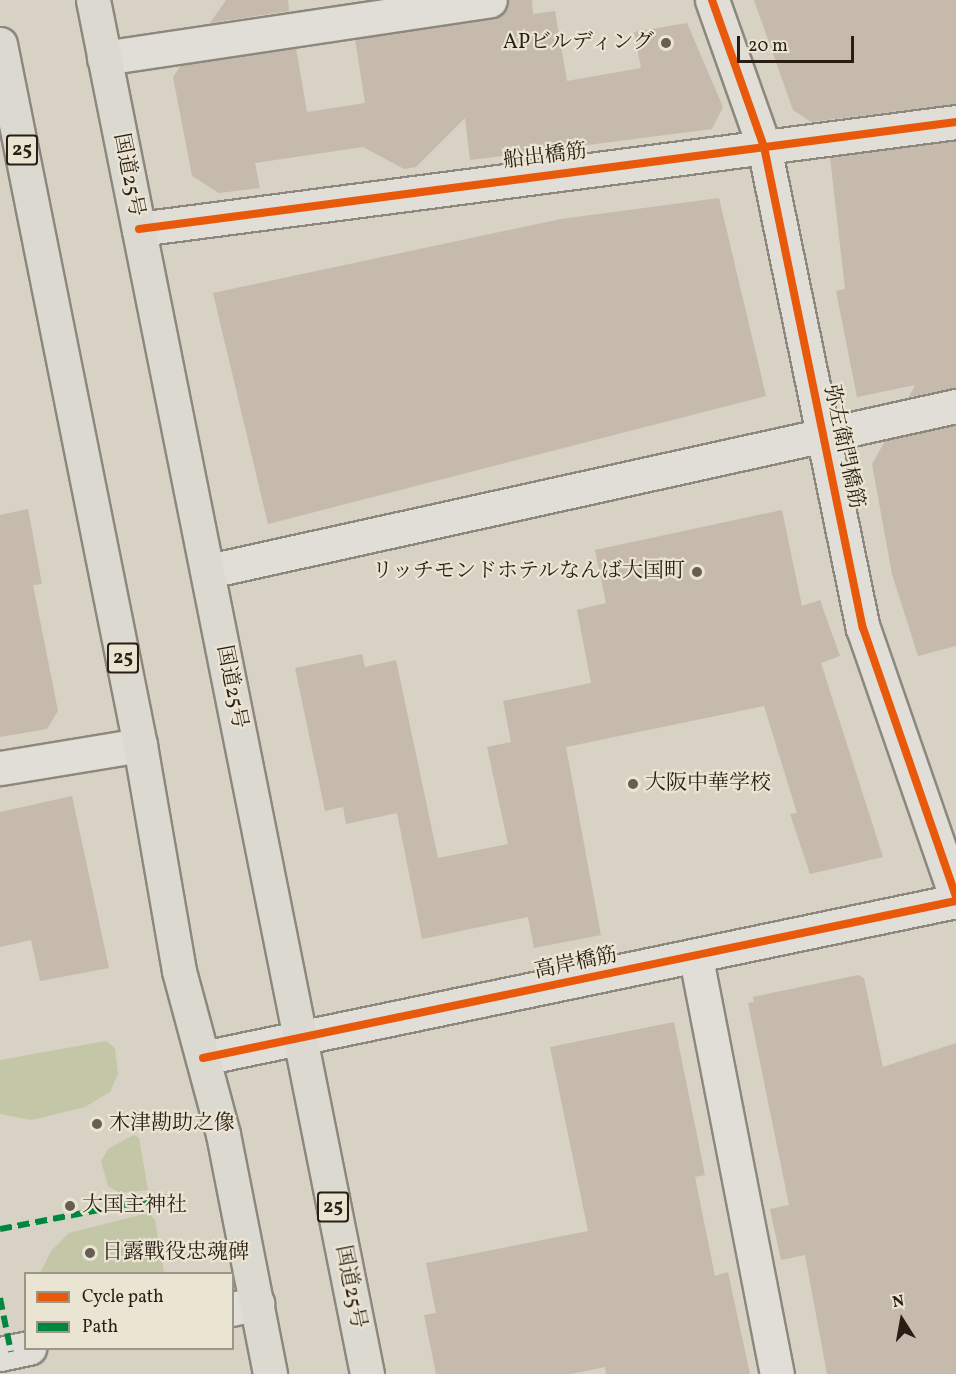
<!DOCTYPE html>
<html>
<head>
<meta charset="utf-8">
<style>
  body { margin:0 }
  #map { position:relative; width:956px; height:1374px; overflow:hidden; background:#d7d2c3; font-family:Vollkorn,"Noto Serif JP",serif }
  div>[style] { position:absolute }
  .green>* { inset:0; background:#c3c6a7 }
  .building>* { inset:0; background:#c5baac }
  .roads { filter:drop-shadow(2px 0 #8c887e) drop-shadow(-2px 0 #8c887e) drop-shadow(0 2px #8c887e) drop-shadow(0 -2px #8c887e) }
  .minor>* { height:33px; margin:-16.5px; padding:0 16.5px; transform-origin:16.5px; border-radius:16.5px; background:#e1ded7 }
  .highway>* { height:33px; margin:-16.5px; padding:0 16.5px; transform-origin:16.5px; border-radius:16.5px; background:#dcd9d0 }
  .quiet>* { height:6px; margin-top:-3px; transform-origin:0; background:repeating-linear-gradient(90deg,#00873e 0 12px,transparent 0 18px) }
  .cycleway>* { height:8px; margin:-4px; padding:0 4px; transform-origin:4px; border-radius:4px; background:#e8590c }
  .dots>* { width:16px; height:16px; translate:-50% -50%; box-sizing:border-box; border:3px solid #eae4d3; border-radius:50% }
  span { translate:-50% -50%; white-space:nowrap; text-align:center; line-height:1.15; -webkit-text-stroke:4.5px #eae4d3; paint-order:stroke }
  .shield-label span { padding:2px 4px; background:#eae4d3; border:2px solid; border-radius:4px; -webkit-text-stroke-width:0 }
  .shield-label { font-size:20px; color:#2a1e14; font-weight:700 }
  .poi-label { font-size:21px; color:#2a1e14 }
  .right { translate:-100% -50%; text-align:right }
  .left { translate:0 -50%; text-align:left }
  .street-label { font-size:21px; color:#2a1e14 }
  .legend { position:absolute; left:24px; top:1272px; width:210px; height:78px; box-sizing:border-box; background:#eae4d3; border:2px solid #9d9587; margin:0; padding:8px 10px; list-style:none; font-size:18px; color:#2a1e14 }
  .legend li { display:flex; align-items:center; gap:12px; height:30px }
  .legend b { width:30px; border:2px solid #9d9587 }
  .north { position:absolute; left:872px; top:1290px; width:60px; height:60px; -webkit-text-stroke:4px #eae4d3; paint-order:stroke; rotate:349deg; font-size:16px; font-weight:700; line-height:24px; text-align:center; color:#2a1e14 }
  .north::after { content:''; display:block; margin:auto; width:21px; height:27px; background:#2a1e14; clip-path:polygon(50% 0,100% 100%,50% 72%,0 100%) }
  .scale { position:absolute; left:737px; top:36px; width:117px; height:27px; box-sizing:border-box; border:3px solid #2a1e14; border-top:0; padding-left:8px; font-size:18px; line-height:21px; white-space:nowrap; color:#2a1e14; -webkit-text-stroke:4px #eae4d3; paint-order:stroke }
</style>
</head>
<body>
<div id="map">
  <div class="green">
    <div style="clip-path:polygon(106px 1041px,115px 1048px,118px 1074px,110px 1092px,85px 1107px,32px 1120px,0 1114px,0 1060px)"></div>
    <div style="clip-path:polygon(134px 1135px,139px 1138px,148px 1190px,120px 1193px,108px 1186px,101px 1161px,108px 1149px)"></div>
    <div style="clip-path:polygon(148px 1213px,155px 1220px,164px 1273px,40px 1273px,51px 1251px,69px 1233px)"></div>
  </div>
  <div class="building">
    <div style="clip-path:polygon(226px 0,288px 0,289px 11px,210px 23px)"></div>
    <div style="clip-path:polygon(508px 0,532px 0,533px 14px,555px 11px,567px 81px,641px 68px,634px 32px,687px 23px,723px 107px,712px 129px,470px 160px,465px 118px,416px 167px,404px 169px,363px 147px,255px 163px,260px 188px,219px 193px,192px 176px,173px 77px,181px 65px,296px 48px,307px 112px,365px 103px,355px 39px,493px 19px,502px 14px)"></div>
    <div style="clip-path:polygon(754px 0,956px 0,956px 104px,811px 122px,793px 110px)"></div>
    <div style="clip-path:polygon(956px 141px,956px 388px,909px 397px,915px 385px,857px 397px,836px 291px,845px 289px,830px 157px)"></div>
    <div style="clip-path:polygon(719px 198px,766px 396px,268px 524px,213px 293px,561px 219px)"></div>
    <div style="clip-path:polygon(956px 425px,956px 646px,918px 656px,892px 574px,872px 464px,885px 441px)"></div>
    <div style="clip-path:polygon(28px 509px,42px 584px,33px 585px,58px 711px,47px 729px,0 737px,0 515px)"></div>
    <div style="clip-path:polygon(782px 510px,802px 606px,820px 600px,840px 656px,821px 663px,883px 857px,810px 874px,790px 814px,797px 813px,764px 706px,566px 747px,601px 935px,534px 948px,528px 917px,422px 939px,397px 813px,346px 824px,343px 807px,325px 811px,295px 668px,362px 654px,365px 667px,396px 660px,438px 858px,508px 844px,487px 747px,511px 742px,503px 701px,591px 683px,577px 610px,606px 603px,595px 550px)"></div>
    <div style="clip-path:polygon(72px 796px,109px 968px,40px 981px,31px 940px,0 947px,0 812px)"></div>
    <div style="clip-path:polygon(858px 975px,864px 978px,883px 1067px,956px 1043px,956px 1374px,827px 1374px,805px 1255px,781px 1260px,770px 1209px,789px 1205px,748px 1003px,754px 1002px,753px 997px)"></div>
    <div style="clip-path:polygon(674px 1022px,705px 1175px,695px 1177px,715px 1276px,728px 1272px,750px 1374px,606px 1374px,605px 1367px,571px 1374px,436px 1374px,424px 1315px,436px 1313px,426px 1263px,588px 1231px,550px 1047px)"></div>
  </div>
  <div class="roads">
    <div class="minor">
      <div style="left:712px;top:0;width:156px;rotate:70.5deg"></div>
      <div style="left:764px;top:147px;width:491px;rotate:78.4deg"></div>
      <div style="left:863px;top:628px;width:285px;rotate:70.9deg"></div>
      <div style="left:104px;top:58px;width:390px;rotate:-8.5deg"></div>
      <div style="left:139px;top:229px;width:824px;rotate:-7.46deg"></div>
      <div style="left:209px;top:571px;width:765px;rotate:-12.46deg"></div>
      <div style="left:0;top:768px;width:142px;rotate:-9.3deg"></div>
      <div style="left:696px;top:958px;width:424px;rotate:79deg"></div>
      <div style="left:203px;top:1058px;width:769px;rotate:-11.78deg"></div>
      <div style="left:232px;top:1309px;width:26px;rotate:-13deg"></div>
      <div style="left:0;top:1354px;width:30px;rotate:-12deg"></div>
    </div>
    <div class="highway">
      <div style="left:93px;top:0;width:1401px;rotate:78.72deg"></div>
      <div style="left:0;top:44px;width:715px;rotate:78.71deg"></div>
      <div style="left:140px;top:745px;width:229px;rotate:80.2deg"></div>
      <div style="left:179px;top:971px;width:169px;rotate:74.9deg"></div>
      <div style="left:223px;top:1134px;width:245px;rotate:78.9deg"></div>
    </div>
  </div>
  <div class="quiet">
    <div style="left:0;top:1229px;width:169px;rotate:-10.9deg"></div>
    <div style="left:0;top:1298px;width:55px;rotate:78.5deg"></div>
  </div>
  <div class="cycleway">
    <div style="left:712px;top:0;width:156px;rotate:70.5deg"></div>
    <div style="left:764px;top:147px;width:491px;rotate:78.4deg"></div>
    <div style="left:863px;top:628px;width:285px;rotate:70.9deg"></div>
    <div style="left:139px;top:229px;width:824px;rotate:-7.46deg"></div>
    <div style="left:203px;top:1058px;width:769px;rotate:-11.78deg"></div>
  </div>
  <div class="dots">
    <div style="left:666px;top:43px;background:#675d51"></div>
    <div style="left:697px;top:572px;background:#675d51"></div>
    <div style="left:633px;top:784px;background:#675d51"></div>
    <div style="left:97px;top:1124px;background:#675d51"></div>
    <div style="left:70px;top:1206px;background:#675d51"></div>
    <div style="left:90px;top:1253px;background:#675d51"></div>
  </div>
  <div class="shield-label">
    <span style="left:22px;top:150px">25</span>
    <span style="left:123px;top:658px">25</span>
    <span style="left:333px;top:1207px">25</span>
  </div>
  <div class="poi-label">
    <span class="right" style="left:654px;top:43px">APビルディング</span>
    <span class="right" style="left:685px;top:572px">リッチモンドホテルなんば大国町</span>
    <span class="left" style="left:645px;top:784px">大阪中華学校</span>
    <span class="left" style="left:109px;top:1124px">木津勘助之像</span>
    <span class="left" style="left:82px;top:1206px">大国主神社</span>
    <span class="left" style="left:102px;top:1253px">日露戰役忠魂碑</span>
  </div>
  <div class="street-label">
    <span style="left:545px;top:157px;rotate:-7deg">船出橋筋</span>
    <span style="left:128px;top:175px;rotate:79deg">国道25号</span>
    <span style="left:843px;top:447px;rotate:78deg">弥左衛門橋筋</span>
    <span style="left:231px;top:687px;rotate:79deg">国道25号</span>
    <span style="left:576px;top:964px;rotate:-12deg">高岸橋筋</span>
    <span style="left:350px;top:1287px;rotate:79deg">国道25号</span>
  </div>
  <ul class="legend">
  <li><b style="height:8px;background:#e8590c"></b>Cycle path</li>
  <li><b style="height:8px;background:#00873e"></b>Path</li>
  </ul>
  <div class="north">N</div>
  <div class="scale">20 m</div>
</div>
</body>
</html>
